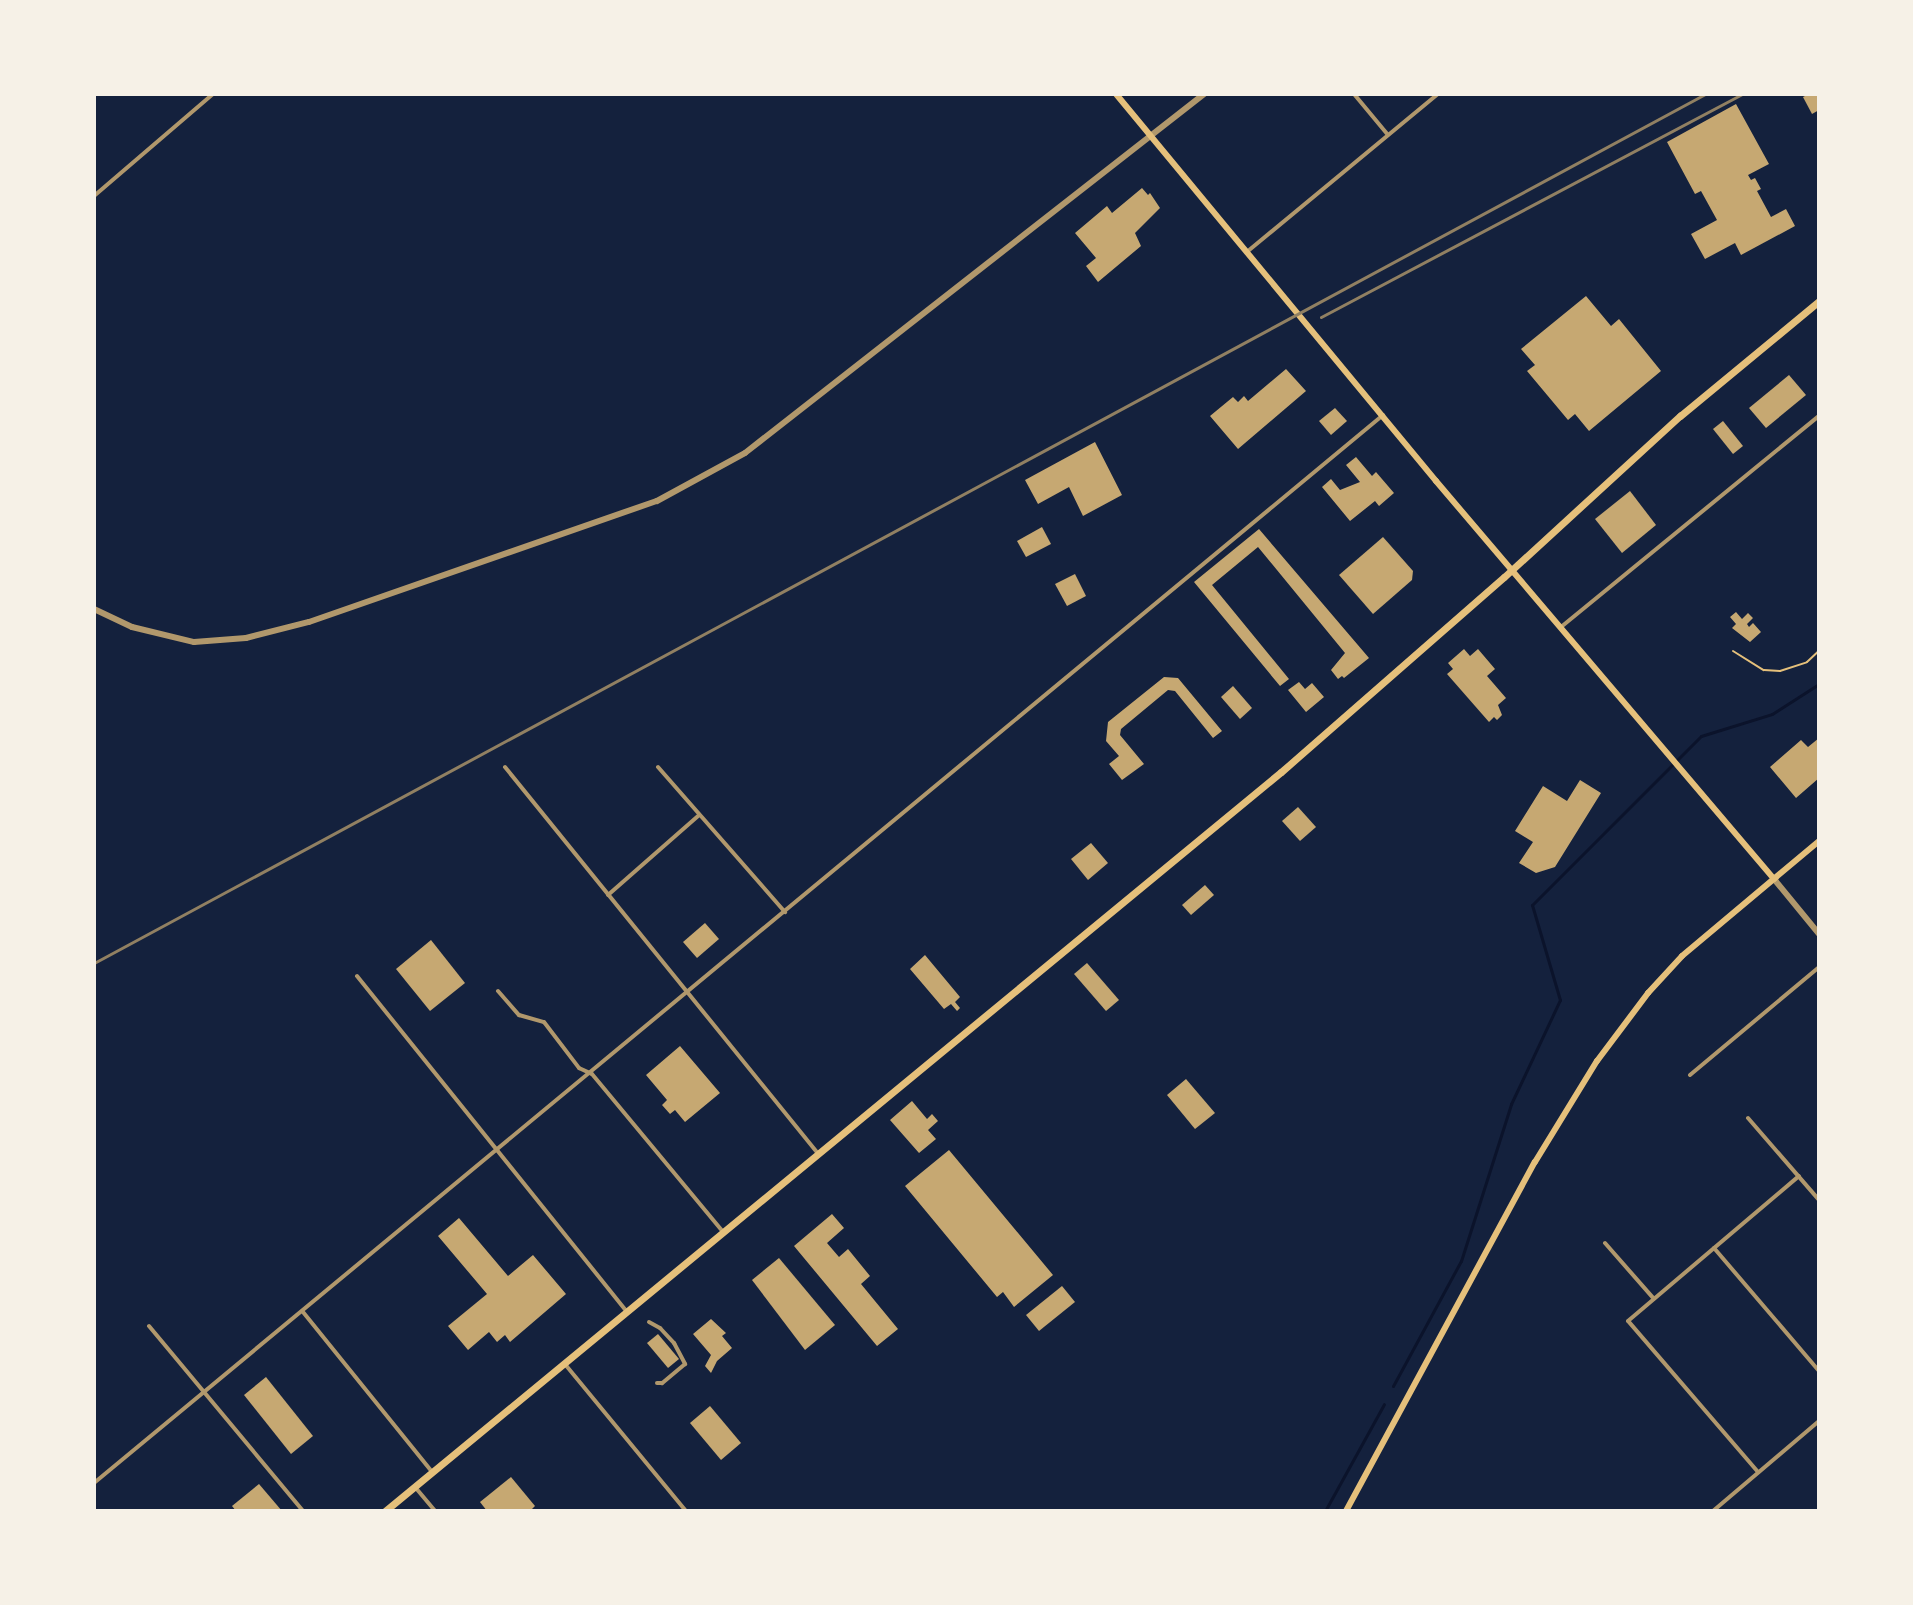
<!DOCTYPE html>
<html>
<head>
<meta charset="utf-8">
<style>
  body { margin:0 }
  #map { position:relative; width:1913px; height:1605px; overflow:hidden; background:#14213d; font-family:Lora,serif }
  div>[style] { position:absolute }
  .stream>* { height:3px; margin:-1.5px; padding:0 1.5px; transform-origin:1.5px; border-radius:1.5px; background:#0b132b }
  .building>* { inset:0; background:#c6a872 }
  .path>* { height:2px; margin:-1px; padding:0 1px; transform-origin:1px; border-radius:1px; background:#e5c07b }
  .minor>* { height:4px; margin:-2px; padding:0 2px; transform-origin:2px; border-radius:2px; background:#b1986c }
  .tertiary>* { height:6px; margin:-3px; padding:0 3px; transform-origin:3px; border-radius:3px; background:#b1986c }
  .secondary>* { height:6px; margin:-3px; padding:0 3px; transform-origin:3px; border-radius:3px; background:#e5c07b }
  .primary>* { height:7px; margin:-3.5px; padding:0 3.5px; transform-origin:3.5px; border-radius:3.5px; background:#e5c07b }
  .rail>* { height:3px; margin:-1.5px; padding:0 1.5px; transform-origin:1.5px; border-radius:1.5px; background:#918062 }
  span { translate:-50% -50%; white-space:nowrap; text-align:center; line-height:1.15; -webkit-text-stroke:6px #f6f1e7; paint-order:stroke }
  .frame { position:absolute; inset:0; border:96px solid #f6f1e7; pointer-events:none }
</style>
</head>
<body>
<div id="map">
  <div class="stream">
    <div style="left:1393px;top:1386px;width:142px;rotate:-61.5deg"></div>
    <div style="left:1461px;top:1261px;width:165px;rotate:-72.3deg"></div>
    <div style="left:1511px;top:1104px;width:115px;rotate:-64.8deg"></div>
    <div style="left:1560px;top:1000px;width:99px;rotate:-106.4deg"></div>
    <div style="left:1532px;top:905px;width:239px;rotate:-45deg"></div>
    <div style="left:1701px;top:736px;width:74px;rotate:-17.2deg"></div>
    <div style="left:1772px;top:714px;width:56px;rotate:-32.6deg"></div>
    <div style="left:1325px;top:1511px;width:122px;rotate:-61.1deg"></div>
  </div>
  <div class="building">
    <div style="clip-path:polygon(1809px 94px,1819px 94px,1819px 110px,1812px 114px,1803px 97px)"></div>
    <div style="clip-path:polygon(1736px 104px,1769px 164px,1748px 175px,1751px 180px,1755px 178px,1761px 189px,1757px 191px,1771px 217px,1786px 209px,1795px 226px,1741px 255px,1735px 243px,1705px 259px,1691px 234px,1717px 220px,1701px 191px,1695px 194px,1667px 142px)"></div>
    <div style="clip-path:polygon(1142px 188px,1148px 195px,1150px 193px,1160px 208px,1135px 233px,1141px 246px,1098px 282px,1086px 266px,1096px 258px,1075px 233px,1107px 206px,1112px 213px)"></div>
    <div style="clip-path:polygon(1586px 296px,1611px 326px,1619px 319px,1661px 371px,1589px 431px,1575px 414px,1568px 420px,1527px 371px,1535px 365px,1521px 349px)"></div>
    <div style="clip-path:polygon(1286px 369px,1306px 391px,1238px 449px,1210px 416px,1233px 397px,1238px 402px,1244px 396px,1248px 401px)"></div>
    <div style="clip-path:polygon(1789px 375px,1806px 395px,1766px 428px,1749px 408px)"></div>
    <div style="clip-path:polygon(1335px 408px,1347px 421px,1331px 435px,1319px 421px)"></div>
    <div style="clip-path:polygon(1723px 421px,1743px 446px,1733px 454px,1713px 429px)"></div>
    <div style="clip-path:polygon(1095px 442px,1122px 495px,1083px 516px,1069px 487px,1038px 504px,1025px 480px)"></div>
    <div style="clip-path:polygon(1356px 457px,1372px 476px,1376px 472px,1394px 493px,1379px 506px,1375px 501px,1350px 521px,1322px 487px,1331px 479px,1340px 490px,1360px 482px,1346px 465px)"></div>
    <div style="clip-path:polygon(1630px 491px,1656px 525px,1622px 553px,1595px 519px)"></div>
    <div style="clip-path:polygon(1042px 527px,1051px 544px,1026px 557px,1017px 541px)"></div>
    <div style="clip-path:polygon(1259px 529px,1369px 658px,1344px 678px,1342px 676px,1338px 679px,1331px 670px,1345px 653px,1258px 547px,1212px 585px,1289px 679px,1280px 686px,1194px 582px)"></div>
    <div style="clip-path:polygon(1383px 537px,1413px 571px,1412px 580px,1373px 614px,1339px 575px)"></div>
    <div style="clip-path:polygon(1075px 574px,1086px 596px,1067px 606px,1055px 584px)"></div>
    <div style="clip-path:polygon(1736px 612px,1742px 619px,1748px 613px,1753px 618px,1747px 624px,1749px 627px,1753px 623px,1761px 632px,1750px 642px,1732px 628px,1736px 624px,1730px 617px)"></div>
    <div style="clip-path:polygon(1464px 649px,1470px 656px,1478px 649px,1495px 669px,1487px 676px,1506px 698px,1498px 705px,1502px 715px,1497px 720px,1494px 717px,1489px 722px,1447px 674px,1453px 669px,1448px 663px)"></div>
    <div style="clip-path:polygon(1164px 677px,1178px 678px,1222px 731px,1213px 738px,1175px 691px,1168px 690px,1121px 729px,1120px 735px,1144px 764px,1122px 780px,1109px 764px,1119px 756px,1106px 741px,1108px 722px)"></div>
    <div style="clip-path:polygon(1299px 682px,1305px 689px,1312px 683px,1324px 697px,1306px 712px,1288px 690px)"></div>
    <div style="clip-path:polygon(1233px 686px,1252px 708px,1240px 719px,1221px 697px)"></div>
    <div style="clip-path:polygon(1819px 738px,1819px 778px,1796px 798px,1770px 767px,1801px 740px,1808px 747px)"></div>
    <div style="clip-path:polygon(1580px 780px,1601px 793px,1555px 867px,1536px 873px,1519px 863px,1533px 842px,1515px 831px,1543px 786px,1567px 801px)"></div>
    <div style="clip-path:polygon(1298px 807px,1316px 827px,1300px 841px,1282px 821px)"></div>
    <div style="clip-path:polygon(1091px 843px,1108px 863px,1088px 880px,1071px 859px)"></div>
    <div style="clip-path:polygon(1205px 885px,1214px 895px,1191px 915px,1182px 905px)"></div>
    <div style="clip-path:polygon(705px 923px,719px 939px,697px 958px,683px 942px)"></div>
    <div style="clip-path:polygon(431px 940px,465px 983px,430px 1011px,396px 969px)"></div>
    <div style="clip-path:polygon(925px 955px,960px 997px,955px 1002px,960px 1008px,957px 1011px,951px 1004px,944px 1009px,910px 969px)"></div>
    <div style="clip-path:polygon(1087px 963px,1119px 1000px,1106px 1011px,1074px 974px)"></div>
    <div style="clip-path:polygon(680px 1046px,720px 1093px,685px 1122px,675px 1110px,670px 1114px,662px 1105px,667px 1100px,646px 1075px)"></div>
    <div style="clip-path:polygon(1186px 1079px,1215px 1113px,1195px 1129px,1167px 1095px)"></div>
    <div style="clip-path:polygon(912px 1101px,927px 1119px,932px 1114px,938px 1121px,928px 1130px,936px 1139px,919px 1153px,890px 1120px)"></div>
    <div style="clip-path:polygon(949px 1150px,1053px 1275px,1014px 1307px,1003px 1292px,997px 1297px,905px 1186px)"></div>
    <div style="clip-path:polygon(832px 1214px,844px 1228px,827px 1243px,839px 1257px,848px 1249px,870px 1276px,861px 1284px,898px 1329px,877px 1346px,794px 1246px)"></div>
    <div style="clip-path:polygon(459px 1218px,508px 1276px,533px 1255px,566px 1294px,510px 1342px,505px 1335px,497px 1342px,489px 1332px,468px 1350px,448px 1326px,487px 1294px,438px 1236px)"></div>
    <div style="clip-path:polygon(779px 1258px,835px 1325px,805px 1350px,752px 1280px)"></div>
    <div style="clip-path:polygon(1062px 1286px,1075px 1302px,1039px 1331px,1026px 1315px)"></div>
    <div style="clip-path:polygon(711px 1319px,726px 1333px,722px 1336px,732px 1348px,717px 1361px,711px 1373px,705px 1366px,711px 1355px,693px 1334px)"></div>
    <div style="clip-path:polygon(658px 1334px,679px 1359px,668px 1368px,647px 1343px)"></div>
    <div style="clip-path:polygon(266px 1377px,313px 1436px,291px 1454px,244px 1395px)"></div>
    <div style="clip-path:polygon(710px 1406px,741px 1443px,721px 1460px,690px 1423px)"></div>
    <div style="clip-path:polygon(511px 1477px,535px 1506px,530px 1511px,487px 1511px,480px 1502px)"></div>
    <div style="clip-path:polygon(259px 1484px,282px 1511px,236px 1511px,232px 1506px)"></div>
  </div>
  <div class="path">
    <div style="left:1733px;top:651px;width:36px;rotate:32deg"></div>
    <div style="left:1764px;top:670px;width:16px;rotate:4deg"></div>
    <div style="left:1780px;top:671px;width:28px;rotate:-18deg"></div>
    <div style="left:1807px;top:662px;width:16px;rotate:-43deg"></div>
  </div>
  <div class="minor">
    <div style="left:1354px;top:94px;width:53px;rotate:50.3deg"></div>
    <div style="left:94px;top:196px;width:157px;rotate:-40.6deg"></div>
    <div style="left:1248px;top:251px;width:246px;rotate:-39.6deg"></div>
    <div style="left:1561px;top:627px;width:333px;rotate:-39.3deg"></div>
    <div style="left:505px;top:767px;width:497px;rotate:51deg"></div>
    <div style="left:658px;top:767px;width:193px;rotate:48.8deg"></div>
    <div style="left:608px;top:895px;width:121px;rotate:-41.3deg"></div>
    <div style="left:357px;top:976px;width:431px;rotate:51.2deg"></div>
    <div style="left:498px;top:991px;width:32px;rotate:49deg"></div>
    <div style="left:519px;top:1015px;width:26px;rotate:16deg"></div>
    <div style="left:544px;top:1022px;width:58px;rotate:52.7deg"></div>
    <div style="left:579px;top:1068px;width:14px;rotate:25deg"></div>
    <div style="left:592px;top:1074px;width:205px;rotate:50.3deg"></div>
    <div style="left:1690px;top:1075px;width:168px;rotate:-39.9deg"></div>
    <div style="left:1748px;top:1118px;width:108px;rotate:49.1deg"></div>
    <div style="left:1605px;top:1243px;width:74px;rotate:48.8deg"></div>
    <div style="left:1714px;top:1248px;width:162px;rotate:49.5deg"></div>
    <div style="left:303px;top:1312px;width:206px;rotate:51.1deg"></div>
    <div style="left:649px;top:1322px;width:13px;rotate:29deg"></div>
    <div style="left:660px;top:1328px;width:21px;rotate:47deg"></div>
    <div style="left:674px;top:1343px;width:24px;rotate:62deg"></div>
    <div style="left:685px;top:1364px;width:30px;rotate:140deg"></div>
    <div style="left:662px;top:1383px;width:5px;rotate:180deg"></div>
    <div style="left:149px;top:1326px;width:241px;rotate:50.2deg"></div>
    <div style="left:564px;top:1363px;width:192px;rotate:50.5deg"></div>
    <div style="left:1758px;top:1472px;width:199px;rotate:-130.7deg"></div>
    <div style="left:1628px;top:1321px;width:224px;rotate:-40.3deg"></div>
    <div style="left:94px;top:1483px;width:1674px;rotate:-39.64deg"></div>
    <div style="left:415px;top:1487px;width:31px;rotate:50deg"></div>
    <div style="left:1713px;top:1511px;width:139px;rotate:-40.3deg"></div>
  </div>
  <div class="tertiary">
    <div style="left:94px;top:609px;width:42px;rotate:25.3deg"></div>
    <div style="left:132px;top:627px;width:64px;rotate:13.6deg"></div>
    <div style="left:194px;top:642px;width:52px;rotate:-4.4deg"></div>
    <div style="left:246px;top:638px;width:65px;rotate:-14.3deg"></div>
    <div style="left:309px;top:622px;width:368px;rotate:-19.2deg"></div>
    <div style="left:657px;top:501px;width:100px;rotate:-28.6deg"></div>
    <div style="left:745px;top:453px;width:583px;rotate:-38.03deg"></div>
    <div style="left:1774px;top:879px;width:71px;rotate:50.7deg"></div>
  </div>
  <div class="secondary">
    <div style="left:1116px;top:94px;width:502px;rotate:50.41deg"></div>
    <div style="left:1436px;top:481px;width:522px;rotate:49.66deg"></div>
    <div style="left:1346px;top:1511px;width:397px;rotate:-61.6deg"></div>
    <div style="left:1535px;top:1162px;width:119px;rotate:-58.5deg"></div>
    <div style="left:1597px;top:1061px;width:85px;rotate:-53.1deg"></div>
    <div style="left:1648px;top:993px;width:50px;rotate:-47.4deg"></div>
    <div style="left:1682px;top:956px;width:179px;rotate:-40deg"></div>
  </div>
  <div class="primary">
    <div style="left:385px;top:1511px;width:1161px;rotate:-39.52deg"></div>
    <div style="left:1281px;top:772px;width:296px;rotate:-41.2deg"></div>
    <div style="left:1504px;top:577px;width:239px;rotate:-42.5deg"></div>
    <div style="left:1680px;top:416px;width:180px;rotate:-39.6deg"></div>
  </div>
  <div class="rail">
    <div style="left:1321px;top:317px;width:476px;rotate:-27.9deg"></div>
    <div style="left:94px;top:963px;width:1830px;rotate:-28.34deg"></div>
  </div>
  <div class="frame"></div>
</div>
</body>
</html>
